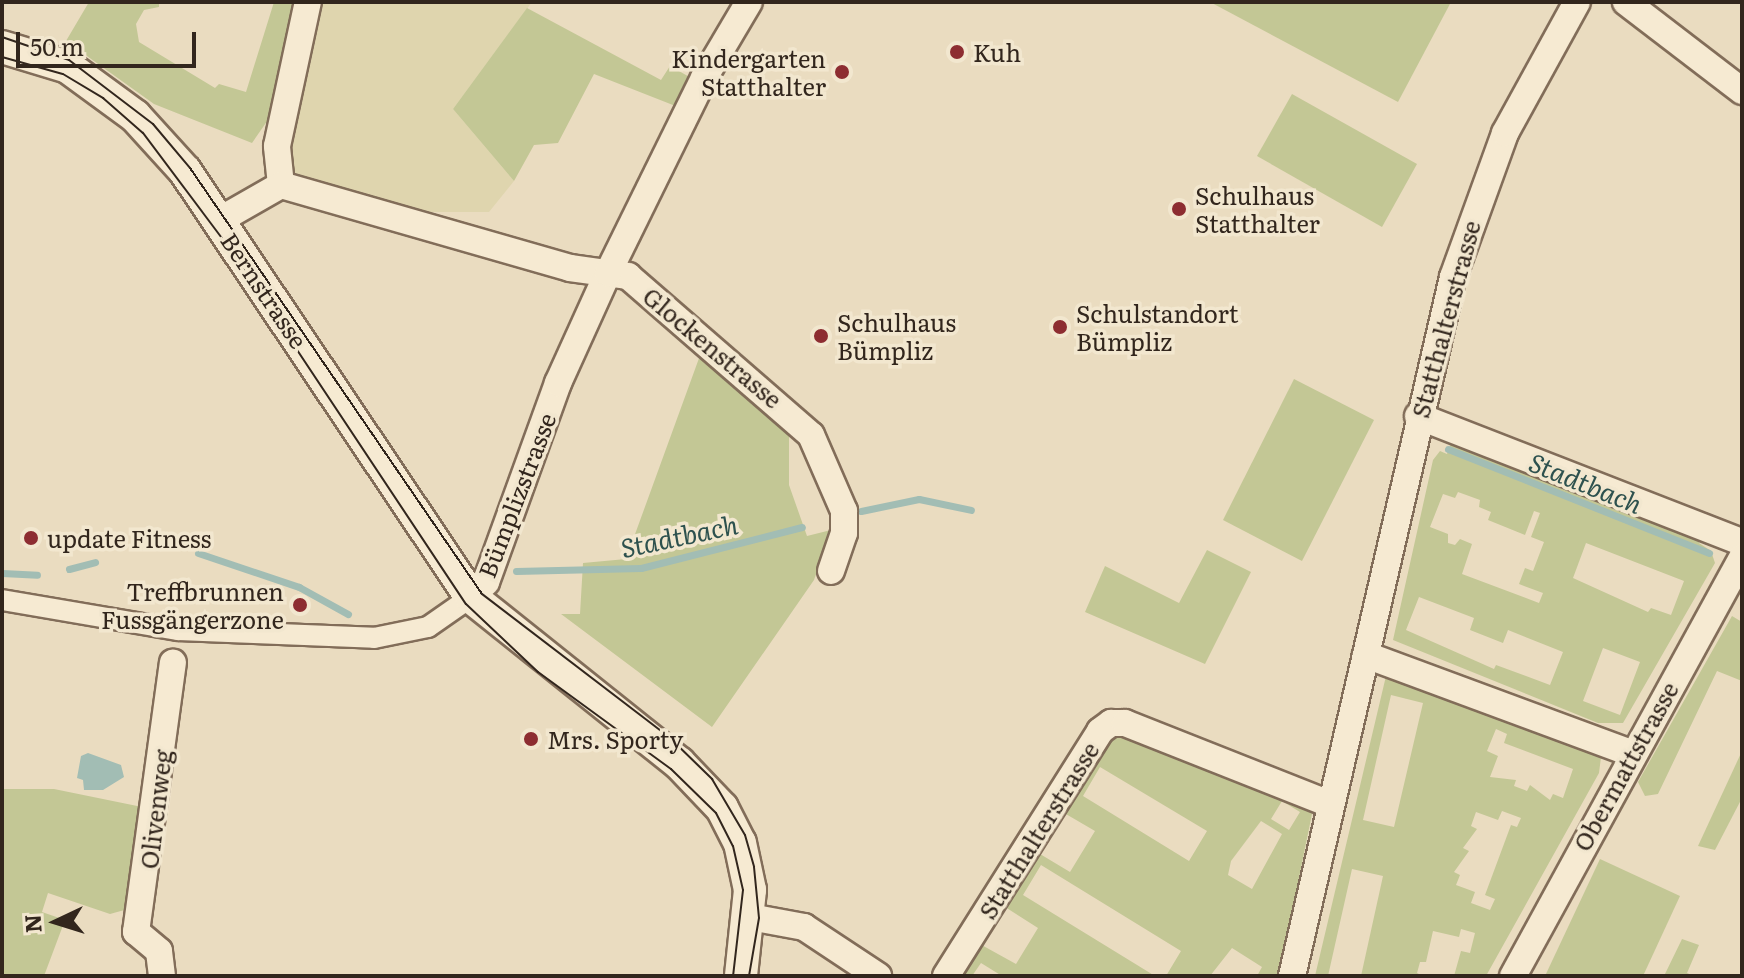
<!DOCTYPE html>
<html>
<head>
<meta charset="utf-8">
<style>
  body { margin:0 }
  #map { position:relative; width:1744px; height:978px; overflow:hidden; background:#eadcc0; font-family:Literata,serif }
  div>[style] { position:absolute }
  .farmland>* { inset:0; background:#dfd5ae }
  .green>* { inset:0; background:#c3c795 }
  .water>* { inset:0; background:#a2bdb4 }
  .stream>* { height:7px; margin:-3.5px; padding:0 3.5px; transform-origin:3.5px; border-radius:3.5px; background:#a2bdb4 }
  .roads { filter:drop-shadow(2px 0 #826d59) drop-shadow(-2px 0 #826d59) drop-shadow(0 2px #826d59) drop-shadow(0 -2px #826d59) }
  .pedestrian>* { height:20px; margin:-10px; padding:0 10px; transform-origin:10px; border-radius:10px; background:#f6ead2 }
  .minor>* { height:26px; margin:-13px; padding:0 13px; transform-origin:13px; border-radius:13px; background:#f6ead2 }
  .tertiary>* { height:32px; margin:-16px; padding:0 16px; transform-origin:16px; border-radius:16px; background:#f6ead2 }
  .tram>* { height:2px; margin:-1px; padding:0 1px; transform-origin:1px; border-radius:1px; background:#32261d }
  .dots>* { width:22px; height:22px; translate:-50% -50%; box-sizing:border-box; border:4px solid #f2e7cf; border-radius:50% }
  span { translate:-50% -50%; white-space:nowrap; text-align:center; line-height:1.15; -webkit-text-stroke:7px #f2e7cf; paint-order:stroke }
  .poi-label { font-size:24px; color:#32261d }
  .left { translate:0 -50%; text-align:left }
  .right { translate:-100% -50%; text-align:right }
  .street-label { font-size:24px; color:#32261d }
  .water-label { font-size:26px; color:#2d514e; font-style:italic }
  .frame { position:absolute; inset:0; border:4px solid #32261d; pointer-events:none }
  .north { position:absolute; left:16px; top:882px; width:80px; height:80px; -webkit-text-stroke:6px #f2e7cf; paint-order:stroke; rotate:266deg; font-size:22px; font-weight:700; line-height:32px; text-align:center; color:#32261d }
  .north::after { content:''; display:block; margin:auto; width:28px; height:36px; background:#32261d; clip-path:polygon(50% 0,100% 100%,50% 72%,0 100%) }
  .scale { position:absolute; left:16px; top:32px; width:180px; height:36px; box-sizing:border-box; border:4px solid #32261d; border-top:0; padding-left:10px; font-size:24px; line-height:28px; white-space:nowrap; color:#32261d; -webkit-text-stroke:6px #f2e7cf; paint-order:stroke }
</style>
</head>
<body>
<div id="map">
  <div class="farmland">
    <div style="clip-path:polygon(315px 2px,532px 2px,453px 109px,514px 181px,489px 212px,418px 212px,287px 175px,283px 150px)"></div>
  </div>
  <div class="green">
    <div style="clip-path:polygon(89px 2px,159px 2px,159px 7px,144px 10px,136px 24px,139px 42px,215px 88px,219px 84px,246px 92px,274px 2px,299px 2px,270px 117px,252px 143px,154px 104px,66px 41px)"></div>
    <div style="clip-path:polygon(1210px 2px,1451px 2px,1398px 102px)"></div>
    <div style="clip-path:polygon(527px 8px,661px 80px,670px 66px,693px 79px,678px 107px,594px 74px,558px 143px,534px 145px,514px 181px,453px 109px)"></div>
    <div style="clip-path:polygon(1292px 94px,1417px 164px,1382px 227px,1257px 156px)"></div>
    <div style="clip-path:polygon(702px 350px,789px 433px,789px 485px,807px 536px,831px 530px,814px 580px,712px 727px,561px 614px,580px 614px,583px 563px,626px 559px)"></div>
    <div style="clip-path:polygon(1294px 379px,1374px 420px,1302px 561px,1223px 520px)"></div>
    <div style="clip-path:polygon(evenodd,1451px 442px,1702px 536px,1699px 543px,1711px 551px,1715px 563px,1623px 723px,1598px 723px,1393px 640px,1433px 460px,1440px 451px,1447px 454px,1451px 442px,1458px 492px,1480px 500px,1479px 507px,1491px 512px,1488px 520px,1525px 535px,1534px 511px,1540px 513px,1531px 537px,1544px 542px,1533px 571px,1525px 568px,1519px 584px,1543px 593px,1539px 603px,1462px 574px,1472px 544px,1460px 539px,1455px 545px,1448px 543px,1448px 534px,1430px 527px,1443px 494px,1455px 498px,1458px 492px,1451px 442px,1586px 543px,1684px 581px,1671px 615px,1651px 608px,1648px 612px,1573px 578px,1586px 543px,1451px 442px,1419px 597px,1474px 618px,1470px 630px,1503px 643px,1508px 630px,1563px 652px,1550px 685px,1496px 665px,1494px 669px,1406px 630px,1419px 597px,1451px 442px,1603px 648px,1640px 662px,1620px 715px,1583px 701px,1603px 648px)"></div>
    <div style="clip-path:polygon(1207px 550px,1251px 572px,1205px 664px,1085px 612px,1105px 566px,1179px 603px)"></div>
    <div style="clip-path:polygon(1732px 616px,1742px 622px,1742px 681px,1717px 671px,1658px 794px,1645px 796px,1638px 782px)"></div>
    <div style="clip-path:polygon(evenodd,1386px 676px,1596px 750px,1601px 757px,1599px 773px,1486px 976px,1454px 976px,1461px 951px,1470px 953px,1475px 933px,1461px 929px,1459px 937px,1433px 931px,1426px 962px,1420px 962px,1417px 973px,1423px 976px,1361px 976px,1383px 876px,1352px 869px,1328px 976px,1315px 976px,1386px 676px,1391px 695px,1423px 703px,1394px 827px,1363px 820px,1391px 695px,1386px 676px,1496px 729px,1507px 734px,1504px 743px,1573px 769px,1563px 798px,1553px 794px,1550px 800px,1530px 785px,1527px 791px,1514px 786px,1516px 780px,1490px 777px,1498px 756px,1487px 751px,1496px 729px,1386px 676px,1502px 811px,1521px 818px,1517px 827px,1511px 825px,1485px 895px,1495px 899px,1490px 910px,1471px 903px,1475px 892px,1456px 885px,1460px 875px,1454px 872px,1469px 851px,1463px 848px,1477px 829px,1471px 826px,1476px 812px,1498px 820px,1502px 811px)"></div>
    <div style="clip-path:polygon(evenodd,1118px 731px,1313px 809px,1279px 976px,1257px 976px,1262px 967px,1232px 948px,1210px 976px,1166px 976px,1181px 951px,1041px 865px,1023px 895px,1155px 976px,1002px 976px,981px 963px,972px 976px,958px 976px,978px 943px,1016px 964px,1038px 928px,1002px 905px,1035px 851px,1070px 872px,1095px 831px,1059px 810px,1100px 743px,1118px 731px,1100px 767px,1207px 831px,1189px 861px,1083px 796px,1100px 767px,1118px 731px,1282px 801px,1300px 812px,1289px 830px,1271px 819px,1282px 801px,1118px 731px,1261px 821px,1282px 834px,1252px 889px,1228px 875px,1231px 861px,1261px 821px)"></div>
    <div style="clip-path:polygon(1742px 751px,1742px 798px,1715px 850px,1698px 846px)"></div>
    <div style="clip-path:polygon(2px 789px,54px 789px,147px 808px,128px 909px,110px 914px,48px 893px,42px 912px,65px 920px,44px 976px,2px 976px)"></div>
    <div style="clip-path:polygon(1600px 859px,1680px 896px,1643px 976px,1545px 976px)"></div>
    <div style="clip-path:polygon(1682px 939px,1699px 945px,1687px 973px,1694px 976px,1664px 976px)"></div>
  </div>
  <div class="water">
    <div style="clip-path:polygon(88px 753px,121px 765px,124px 777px,103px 790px,84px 790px,83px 780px,77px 778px,81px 756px)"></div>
  </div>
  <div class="stream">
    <div style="left:1448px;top:449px;width:281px;rotate:21.7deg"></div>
    <div style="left:861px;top:511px;width:59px;rotate:-11.7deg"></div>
    <div style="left:919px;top:499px;width:53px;rotate:11.9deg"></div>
    <div style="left:198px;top:553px;width:107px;rotate:18.6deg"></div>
    <div style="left:299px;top:587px;width:56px;rotate:28.9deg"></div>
    <div style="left:69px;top:569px;width:27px;rotate:-15deg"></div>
    <div style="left:516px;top:571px;width:125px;rotate:-1.4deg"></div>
    <div style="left:641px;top:568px;width:166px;rotate:-14.3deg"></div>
    <div style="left:2px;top:573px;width:35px;rotate:3deg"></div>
  </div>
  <div class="roads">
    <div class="pedestrian">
      <div style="left:2px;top:600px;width:179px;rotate:9.7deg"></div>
      <div style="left:178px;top:630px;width:196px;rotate:2.3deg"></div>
      <div style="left:374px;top:638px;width:55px;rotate:-11.5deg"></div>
      <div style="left:428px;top:627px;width:52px;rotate:-34.9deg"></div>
    </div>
    <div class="minor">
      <div style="left:1626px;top:2px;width:146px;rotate:37.5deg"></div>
      <div style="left:281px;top:185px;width:39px;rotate:-96deg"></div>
      <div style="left:277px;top:146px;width:147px;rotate:-77.9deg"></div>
      <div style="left:218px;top:221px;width:73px;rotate:-29.7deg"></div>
      <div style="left:281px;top:185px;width:301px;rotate:16deg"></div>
      <div style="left:570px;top:268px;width:59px;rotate:7.9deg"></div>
      <div style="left:628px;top:276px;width:242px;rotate:41deg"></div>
      <div style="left:811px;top:435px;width:83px;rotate:66.5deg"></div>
      <div style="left:844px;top:511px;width:22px;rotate:90deg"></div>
      <div style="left:844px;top:533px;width:40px;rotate:108.9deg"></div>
      <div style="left:1418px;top:416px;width:348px;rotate:21.3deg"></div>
      <div style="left:471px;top:597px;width:21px;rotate:-45deg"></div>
      <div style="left:486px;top:582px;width:212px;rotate:-70.1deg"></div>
      <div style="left:558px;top:383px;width:121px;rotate:-65.6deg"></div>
      <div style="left:608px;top:273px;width:217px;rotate:-63.8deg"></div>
      <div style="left:704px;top:78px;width:88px;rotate:-59.4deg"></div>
      <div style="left:1366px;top:655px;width:283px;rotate:20.3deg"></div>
      <div style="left:750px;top:917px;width:55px;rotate:10.5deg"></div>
      <div style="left:804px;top:927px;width:89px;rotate:33.5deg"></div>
      <div style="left:162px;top:976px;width:25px;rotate:-97deg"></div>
      <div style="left:159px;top:951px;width:30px;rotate:-140deg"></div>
      <div style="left:136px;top:932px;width:272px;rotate:-82.2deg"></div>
      <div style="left:946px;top:976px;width:289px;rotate:-57.8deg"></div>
      <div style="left:1100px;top:731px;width:14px;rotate:-36deg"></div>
      <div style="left:1111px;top:723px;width:14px"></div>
      <div style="left:1125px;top:723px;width:220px;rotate:21.6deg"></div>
      <div style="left:1292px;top:976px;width:717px;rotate:-77.03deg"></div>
      <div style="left:1453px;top:277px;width:153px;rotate:-70.1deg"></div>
      <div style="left:1505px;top:133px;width:149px;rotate:-61.2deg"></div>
      <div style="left:1513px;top:976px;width:477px;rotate:-61.3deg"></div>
    </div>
    <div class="tertiary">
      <div style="left:2px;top:47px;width:69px;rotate:16.9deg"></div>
      <div style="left:68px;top:67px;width:83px;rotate:36.2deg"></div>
      <div style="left:135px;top:116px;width:74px;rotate:47.7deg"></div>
      <div style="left:185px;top:171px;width:513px;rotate:56.12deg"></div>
      <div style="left:471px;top:597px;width:266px;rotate:38.6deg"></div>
      <div style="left:679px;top:763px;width:62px;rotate:46.3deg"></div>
      <div style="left:722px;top:808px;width:39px;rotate:63deg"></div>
      <div style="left:740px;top:843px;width:48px;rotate:78deg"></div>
      <div style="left:750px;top:890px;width:86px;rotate:96deg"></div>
    </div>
  </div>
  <div class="tram">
    <div style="left:2px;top:37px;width:71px;rotate:18.9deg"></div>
    <div style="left:69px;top:60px;width:106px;rotate:37.3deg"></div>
    <div style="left:153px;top:124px;width:57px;rotate:49.9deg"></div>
    <div style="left:190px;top:168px;width:516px;rotate:55.57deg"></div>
    <div style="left:482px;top:594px;width:234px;rotate:37.4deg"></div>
    <div style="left:668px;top:736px;width:62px;rotate:44.3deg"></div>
    <div style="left:712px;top:779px;width:65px;rotate:59.5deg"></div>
    <div style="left:745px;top:835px;width:33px;rotate:74deg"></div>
    <div style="left:754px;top:867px;width:51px;rotate:84.4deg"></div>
    <div style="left:759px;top:918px;width:59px;rotate:99.8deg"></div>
    <div style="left:2px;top:57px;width:63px;rotate:15.6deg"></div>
    <div style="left:63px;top:74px;width:47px;rotate:31deg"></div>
    <div style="left:103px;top:98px;width:53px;rotate:41.2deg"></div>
    <div style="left:143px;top:133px;width:145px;rotate:53.1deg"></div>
    <div style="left:230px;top:249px;width:426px;rotate:56.4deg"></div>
    <div style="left:466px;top:604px;width:99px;rotate:43.4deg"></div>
    <div style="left:538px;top:672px;width:165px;rotate:36.1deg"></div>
    <div style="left:671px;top:769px;width:63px;rotate:44.4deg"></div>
    <div style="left:716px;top:813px;width:37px;rotate:63deg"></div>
    <div style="left:733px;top:846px;width:45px;rotate:77.2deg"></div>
    <div style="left:743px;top:890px;width:87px;rotate:96.6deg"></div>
  </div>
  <div class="dots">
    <div style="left:957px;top:52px;background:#8d2d31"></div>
    <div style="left:842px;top:72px;background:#8d2d31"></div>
    <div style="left:1179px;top:209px;background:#8d2d31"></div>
    <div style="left:1060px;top:327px;background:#8d2d31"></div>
    <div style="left:821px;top:336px;background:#8d2d31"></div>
    <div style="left:31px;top:538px;background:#8d2d31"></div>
    <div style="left:300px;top:605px;background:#8d2d31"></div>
    <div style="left:531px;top:739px;background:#8d2d31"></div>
  </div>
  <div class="poi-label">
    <span class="left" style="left:973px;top:52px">Kuh</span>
    <span class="right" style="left:826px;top:72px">Kindergarten<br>Statthalter</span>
    <span class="left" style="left:1195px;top:209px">Schulhaus<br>Statthalter</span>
    <span class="left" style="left:1076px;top:327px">Schulstandort<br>Bümpliz</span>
    <span class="left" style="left:837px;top:336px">Schulhaus<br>Bümpliz</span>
    <span class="left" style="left:47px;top:538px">update Fitness</span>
    <span class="right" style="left:284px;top:605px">Treffbrunnen<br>Fussgängerzone</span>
    <span class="left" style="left:547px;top:739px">Mrs. Sporty</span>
  </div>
  <div class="street-label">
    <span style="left:265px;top:290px;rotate:56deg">Bernstrasse</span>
    <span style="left:1445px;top:319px;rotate:-75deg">Statthalterstrasse</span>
    <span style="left:713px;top:347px;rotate:40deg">Glockenstrasse</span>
    <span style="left:516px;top:495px;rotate:-69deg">Bümplizstrasse</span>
    <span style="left:1625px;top:766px;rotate:-61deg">Obermattstrasse</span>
    <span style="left:155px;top:809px;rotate:-83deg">Olivenweg</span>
    <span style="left:1038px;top:830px;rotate:-58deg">Statthalterstrasse</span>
  </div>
  <div class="water-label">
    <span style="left:1586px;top:482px;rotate:22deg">Stadtbach</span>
    <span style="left:679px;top:535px;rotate:-12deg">Stadtbach</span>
  </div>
  <div class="frame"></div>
  <div class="north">N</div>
  <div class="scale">50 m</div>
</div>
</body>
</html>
